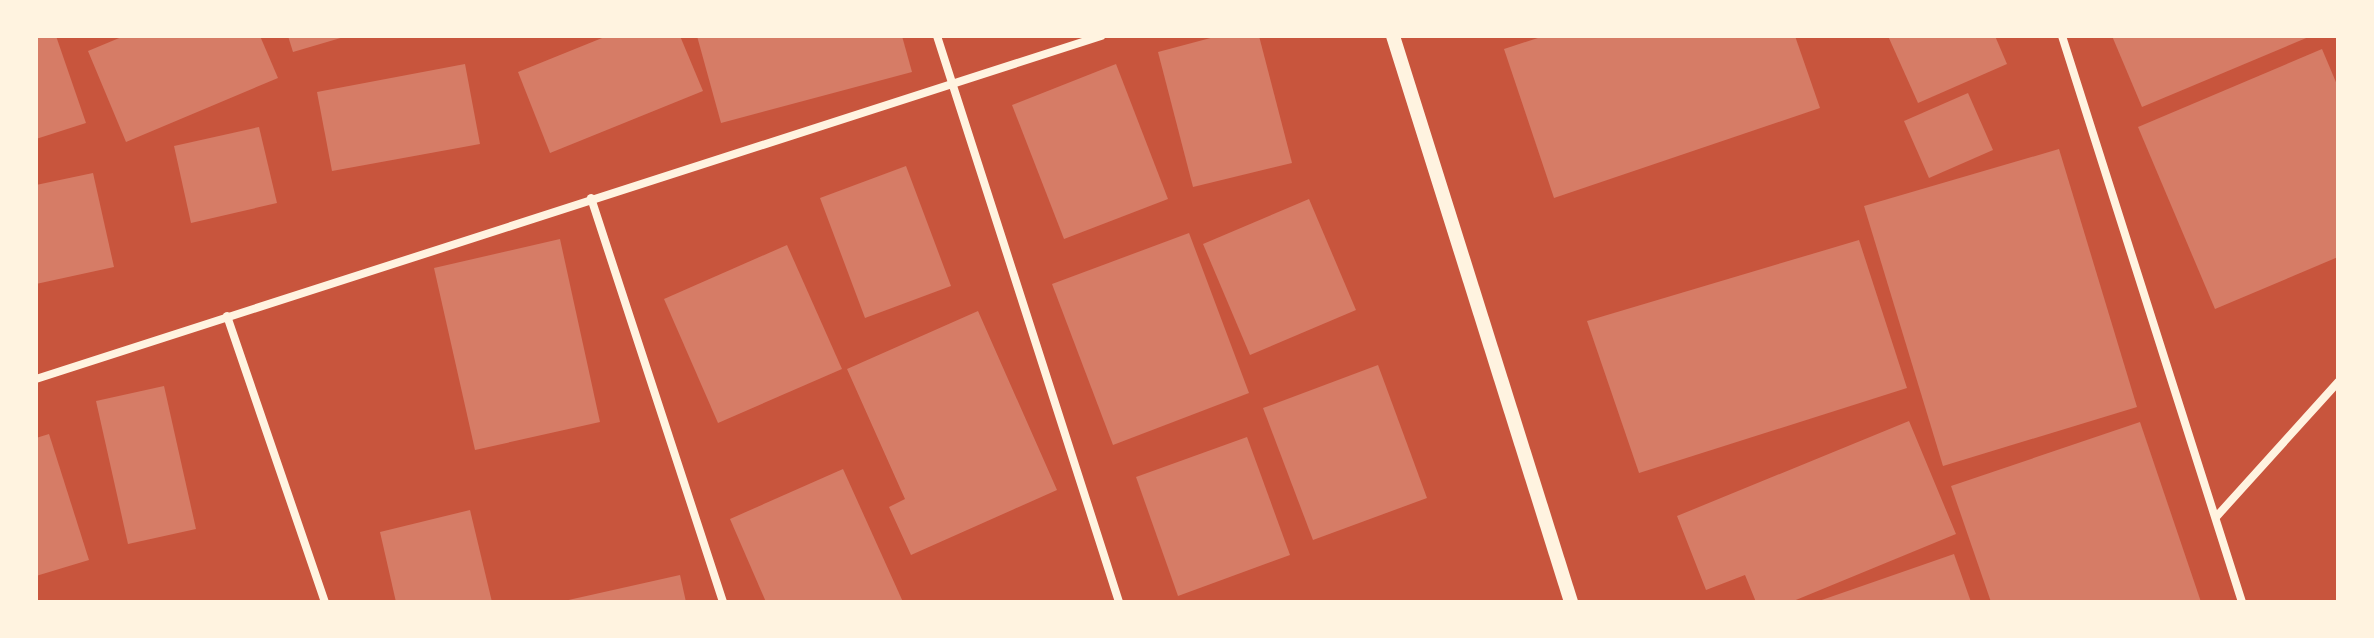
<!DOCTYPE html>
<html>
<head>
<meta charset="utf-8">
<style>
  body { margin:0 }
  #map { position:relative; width:2374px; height:638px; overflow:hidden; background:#c8553d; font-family:Lato,sans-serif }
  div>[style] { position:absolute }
  .building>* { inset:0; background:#d67c66 }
  .minor>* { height:8px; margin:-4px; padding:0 4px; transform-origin:4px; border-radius:4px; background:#fff3e0 }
  .tertiary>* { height:14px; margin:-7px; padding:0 7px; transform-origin:7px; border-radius:7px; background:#fff3e0 }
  span { translate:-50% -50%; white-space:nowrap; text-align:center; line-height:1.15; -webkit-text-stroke:6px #fff3e0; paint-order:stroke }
  .frame { position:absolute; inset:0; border:38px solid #fff3e0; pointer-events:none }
</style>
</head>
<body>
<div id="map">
  <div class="building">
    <div style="clip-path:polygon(36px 36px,56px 36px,86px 123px,36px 139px)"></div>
    <div style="clip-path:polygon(124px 36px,260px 36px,278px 78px,126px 142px,88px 51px)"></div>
    <div style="clip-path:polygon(288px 36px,344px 36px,344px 37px,293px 52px)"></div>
    <div style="clip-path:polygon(607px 36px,680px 36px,703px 91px,550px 153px,518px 72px)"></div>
    <div style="clip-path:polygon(697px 36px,902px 36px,912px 72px,721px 123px)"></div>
    <div style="clip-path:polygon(1218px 36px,1259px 36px,1292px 163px,1193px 187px,1158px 52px)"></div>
    <div style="clip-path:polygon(1544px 36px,1795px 36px,1820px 108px,1554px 198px,1504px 49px)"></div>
    <div style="clip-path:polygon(1888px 36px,1995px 36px,2007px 64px,1918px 103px)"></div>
    <div style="clip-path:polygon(2112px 36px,2311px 36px,2142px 107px)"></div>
    <div style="clip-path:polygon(2322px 49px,2338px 87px,2338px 257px,2215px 309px,2138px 127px)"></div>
    <div style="clip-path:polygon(465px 64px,480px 144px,332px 171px,317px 92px)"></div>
    <div style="clip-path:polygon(1116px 64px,1168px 199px,1064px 239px,1012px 105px)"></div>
    <div style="clip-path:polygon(1968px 93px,1993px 150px,1929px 178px,1904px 121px)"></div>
    <div style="clip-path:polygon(259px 127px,277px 203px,191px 223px,174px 146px)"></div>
    <div style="clip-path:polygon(2059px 149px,2137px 407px,1943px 466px,1864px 206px)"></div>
    <div style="clip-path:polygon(906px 166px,951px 286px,865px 318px,820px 198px)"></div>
    <div style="clip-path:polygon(93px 173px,114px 267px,36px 284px,36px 185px)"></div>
    <div style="clip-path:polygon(1309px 199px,1356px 310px,1250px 355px,1203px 244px)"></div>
    <div style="clip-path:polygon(1189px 233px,1249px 393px,1113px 445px,1052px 284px)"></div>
    <div style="clip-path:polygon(560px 239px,600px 422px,475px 450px,434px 268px)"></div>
    <div style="clip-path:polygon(1859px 240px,1907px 388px,1639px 473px,1587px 321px)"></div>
    <div style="clip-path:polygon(787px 245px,842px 369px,718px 423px,664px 299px)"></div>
    <div style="clip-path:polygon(978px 311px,1057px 490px,911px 555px,889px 507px,905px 499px,847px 369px)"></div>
    <div style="clip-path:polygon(1378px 365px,1427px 498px,1313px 540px,1263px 408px)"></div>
    <div style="clip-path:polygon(164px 386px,196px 529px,128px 544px,96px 401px)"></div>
    <div style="clip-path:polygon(1909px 421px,1956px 534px,1791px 602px,1756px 602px,1745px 575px,1706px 590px,1677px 516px)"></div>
    <div style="clip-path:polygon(2140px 422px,2201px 602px,1991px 602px,1951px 486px)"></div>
    <div style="clip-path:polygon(49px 434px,89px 560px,36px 576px,36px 438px)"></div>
    <div style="clip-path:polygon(1247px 437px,1290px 555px,1178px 596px,1136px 477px)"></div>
    <div style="clip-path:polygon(843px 469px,903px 602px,766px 602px,730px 519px)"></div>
    <div style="clip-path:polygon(470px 510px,492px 602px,396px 602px,380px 532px)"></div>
    <div style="clip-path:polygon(1954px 554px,1971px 602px,1816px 602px)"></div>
    <div style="clip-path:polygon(680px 575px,686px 602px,564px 602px,564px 601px)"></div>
  </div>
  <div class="minor">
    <div style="left:937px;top:36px;width:595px;rotate:72.17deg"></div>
    <div style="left:2062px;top:36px;width:594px;rotate:72.36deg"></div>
    <div style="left:591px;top:198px;width:425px;rotate:71.9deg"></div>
    <div style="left:227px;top:316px;width:302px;rotate:71.1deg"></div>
    <div style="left:36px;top:379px;width:1119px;rotate:-17.85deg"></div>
    <div style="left:2217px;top:516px;width:181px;rotate:-47.9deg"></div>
  </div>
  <div class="tertiary">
    <div style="left:1393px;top:36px;width:593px;rotate:72.54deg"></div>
  </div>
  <div class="frame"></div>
</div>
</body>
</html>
